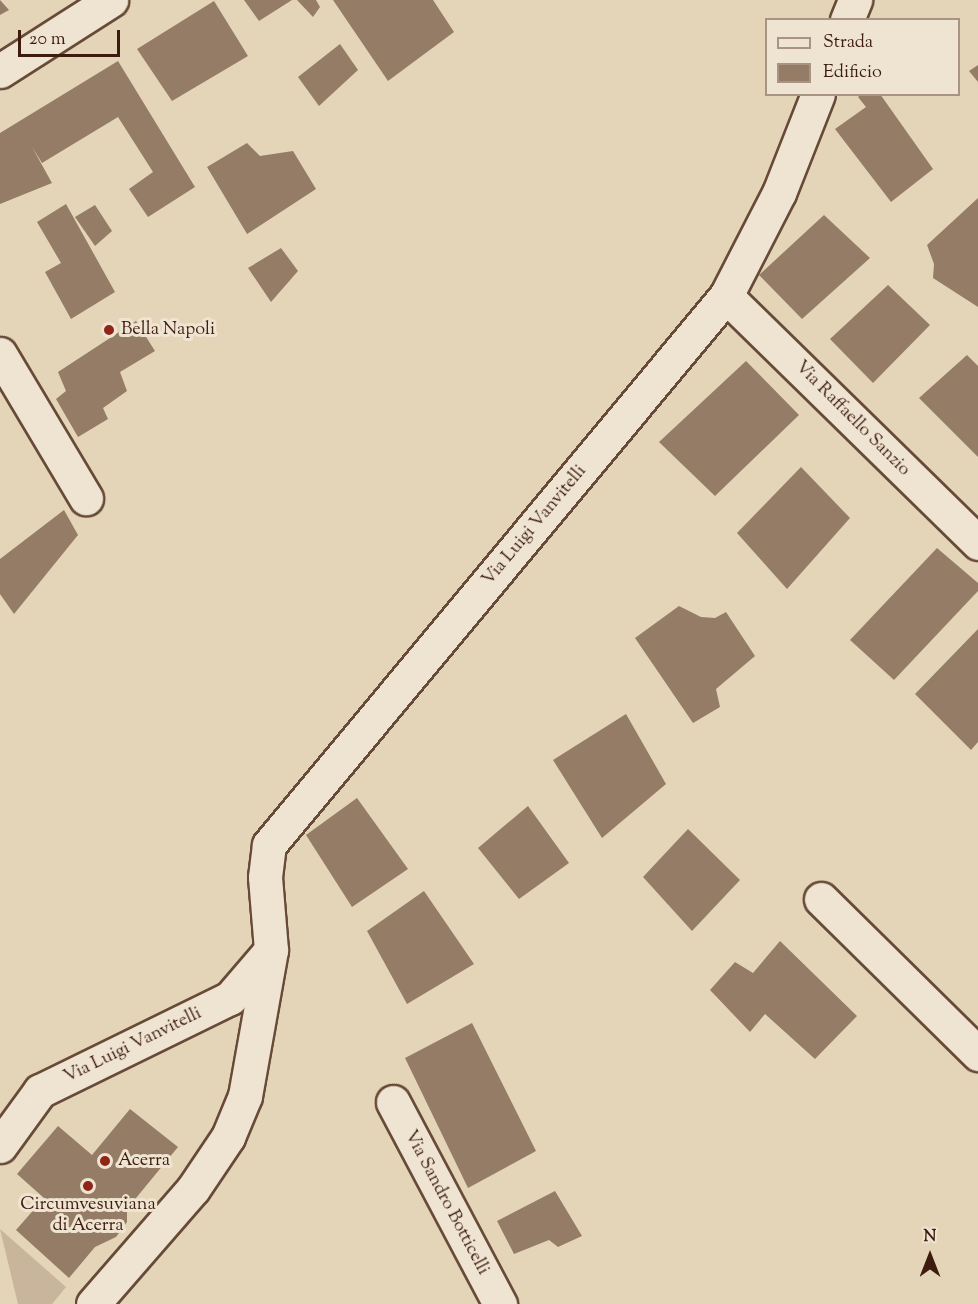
<!DOCTYPE html>
<html>
<head>
<meta charset="utf-8">
<style>
  body { margin:0 }
  #map { position:relative; width:978px; height:1304px; overflow:hidden; background:#e5d5b8; font-family:"Sorts Mill Goudy",serif }
  div>[style] { position:absolute }
  .green>* { inset:0; background:#c8b59b }
  .building>* { inset:0; background:#947c66 }
  .roads { filter:drop-shadow(2px 0 #674a38) drop-shadow(-2px 0 #674a38) drop-shadow(0 2px #674a38) drop-shadow(0 -2px #674a38) }
  .minor>* { height:33px; margin:-16.5px; padding:0 16.5px; transform-origin:16.5px; border-radius:16.5px; background:#eee4d1 }
  .secondary>* { height:33px; margin:-16.5px; padding:0 16.5px; transform-origin:16.5px; border-radius:16.5px; background:#eee4d1 }
  .dots>* { width:16px; height:16px; translate:-50% -50%; box-sizing:border-box; border:3px solid #eee4d1; border-radius:50% }
  span { translate:-50% -50%; white-space:nowrap; text-align:center; line-height:1.15; -webkit-text-stroke:6px #eee4d1; paint-order:stroke }
  .poi-label { font-size:18px; color:#3d1b0e }
  .left { translate:0 -50%; text-align:left }
  .street-label { font-size:18px; color:#3d1b0e }
  .legend { position:absolute; left:765px; top:18px; width:195px; height:78px; box-sizing:border-box; background:#eee4d1; border:2px solid #a79483; margin:0; padding:8px 10px; list-style:none; font-size:18px; color:#3d1b0e }
  .legend li { display:flex; align-items:center; gap:12px; height:30px }
  .legend b { width:30px; border:2px solid #a79483 }
  .north { position:absolute; left:900px; top:1226px; width:60px; height:60px; -webkit-text-stroke:4px #eee4d1; paint-order:stroke; rotate:0deg; font-size:16px; font-weight:700; line-height:24px; text-align:center; color:#3d1b0e }
  .north::after { content:''; display:block; margin:auto; width:21px; height:27px; background:#3d1b0e; clip-path:polygon(50% 0,100% 100%,50% 72%,0 100%) }
  .scale { position:absolute; left:18px; top:30px; width:102px; height:27px; box-sizing:border-box; border:3px solid #3d1b0e; border-top:0; padding-left:8px; font-size:18px; line-height:21px; white-space:nowrap; color:#3d1b0e; -webkit-text-stroke:4px #eee4d1; paint-order:stroke }
</style>
</head>
<body>
<div id="map">
  <div class="green">
    <div style="clip-path:polygon(0 1229px,66px 1287px,52px 1304px,18px 1304px)"></div>
  </div>
  <div class="building">
    <div style="clip-path:polygon(0 0,9px 10px,0 15px)"></div>
    <div style="clip-path:polygon(244px 0,292px 0,259px 21px)"></div>
    <div style="clip-path:polygon(297px 0,316px 0,320px 7px,313px 17px)"></div>
    <div style="clip-path:polygon(333px 0,433px 0,454px 32px,388px 81px)"></div>
    <div style="clip-path:polygon(214px 1px,248px 56px,172px 101px,137px 49px)"></div>
    <div style="clip-path:polygon(340px 44px,358px 70px,319px 106px,298px 77px)"></div>
    <div style="clip-path:polygon(118px 61px,195px 187px,148px 217px,129px 189px,153px 172px,118px 117px,42px 163px,32px 147px,52px 183px,0 204px,0 133px)"></div>
    <div style="clip-path:polygon(978px 65px,978px 82px,969px 71px)"></div>
    <div style="clip-path:polygon(861px 94px,880px 94px,933px 169px,891px 202px,835px 129px,866px 107px,858px 97px)"></div>
    <div style="clip-path:polygon(247px 143px,260px 156px,293px 151px,316px 189px,247px 234px,207px 167px)"></div>
    <div style="clip-path:polygon(978px 198px,978px 307px,933px 278px,934px 264px,927px 245px)"></div>
    <div style="clip-path:polygon(66px 204px,115px 292px,71px 319px,45px 272px,61px 263px,37px 222px)"></div>
    <div style="clip-path:polygon(95px 205px,112px 231px,95px 246px,75px 217px)"></div>
    <div style="clip-path:polygon(824px 215px,870px 258px,802px 319px,759px 275px)"></div>
    <div style="clip-path:polygon(281px 248px,298px 271px,271px 302px,248px 268px)"></div>
    <div style="clip-path:polygon(888px 285px,930px 325px,873px 383px,830px 339px)"></div>
    <div style="clip-path:polygon(136px 321px,155px 351px,120px 372px,127px 391px,103px 408px,108px 419px,78px 437px,56px 399px,66px 391px,58px 372px)"></div>
    <div style="clip-path:polygon(967px 355px,978px 366px,978px 457px,919px 398px)"></div>
    <div style="clip-path:polygon(746px 361px,799px 415px,715px 496px,659px 442px)"></div>
    <div style="clip-path:polygon(801px 467px,850px 518px,787px 589px,737px 533px)"></div>
    <div style="clip-path:polygon(64px 510px,78px 535px,14px 614px,0 594px,0 559px)"></div>
    <div style="clip-path:polygon(937px 548px,978px 583px,978px 591px,894px 680px,850px 640px)"></div>
    <div style="clip-path:polygon(679px 606px,701px 617px,715px 618px,726px 612px,755px 656px,716px 689px,720px 707px,693px 723px,635px 638px)"></div>
    <div style="clip-path:polygon(978px 629px,978px 742px,971px 750px,915px 694px)"></div>
    <div style="clip-path:polygon(626px 714px,666px 784px,602px 838px,553px 760px)"></div>
    <div style="clip-path:polygon(357px 798px,408px 869px,352px 907px,306px 835px)"></div>
    <div style="clip-path:polygon(528px 806px,569px 863px,519px 899px,478px 848px)"></div>
    <div style="clip-path:polygon(688px 829px,740px 880px,692px 931px,643px 877px)"></div>
    <div style="clip-path:polygon(424px 891px,474px 964px,407px 1004px,367px 931px)"></div>
    <div style="clip-path:polygon(780px 941px,857px 1016px,815px 1059px,765px 1014px,750px 1032px,710px 990px,735px 962px,753px 973px)"></div>
    <div style="clip-path:polygon(472px 1023px,536px 1151px,468px 1188px,405px 1058px)"></div>
    <div style="clip-path:polygon(130px 1109px,178px 1147px,127px 1209px,127px 1222px,116px 1237px,95px 1247px,69px 1278px,16px 1230px,44px 1198px,17px 1174px,58px 1126px,92px 1155px)"></div>
    <div style="clip-path:polygon(555px 1191px,582px 1236px,558px 1247px,549px 1240px,514px 1254px,497px 1221px)"></div>
  </div>
  <div class="roads">
    <div class="minor">
      <div style="left:847px;top:20px;width:22px;rotate:-68deg"></div>
      <div style="left:726px;top:296px;width:353px;rotate:44.4deg"></div>
      <div style="left:0;top:354px;width:168px;rotate:59.2deg"></div>
      <div style="left:821px;top:899px;width:221px;rotate:44.6deg"></div>
      <div style="left:393px;top:1102px;width:229px;rotate:62.1deg"></div>
      <div style="left:0;top:1146px;width:68px;rotate:-54deg"></div>
      <div style="left:40px;top:1091px;width:212px;rotate:-26.1deg"></div>
      <div style="left:230px;top:998px;width:63px;rotate:-49.5deg"></div>
      <div style="left:271px;top:950px;width:73px;rotate:-94.7deg"></div>
      <div style="left:265px;top:877px;width:32px;rotate:-83deg"></div>
      <div style="left:269px;top:845px;width:714px;rotate:-50.23deg"></div>
      <div style="left:726px;top:296px;width:116px;rotate:-62.8deg"></div>
      <div style="left:779px;top:193px;width:106px;rotate:-68.5deg"></div>
      <div style="left:93px;top:1304px;width:152px;rotate:-49deg"></div>
      <div style="left:193px;top:1189px;width:63px;rotate:-56.1deg"></div>
      <div style="left:228px;top:1137px;width:44px;rotate:-67.5deg"></div>
      <div style="left:245px;top:1096px;width:148px;rotate:-79.9deg"></div>
    </div>
    <div class="secondary">
      <div style="left:0;top:71px;width:132px;rotate:-32.6deg"></div>
    </div>
  </div>
  <div class="dots">
    <div style="left:109px;top:330px;background:#8f2418"></div>
    <div style="left:105px;top:1161px;background:#8f2418"></div>
    <div style="left:88px;top:1186px;background:#8f2418"></div>
  </div>
  <div class="poi-label">
    <span class="left" style="left:121px;top:330px">Bella Napoli</span>
    <span class="left" style="left:118px;top:1161px">Acerra</span>
    <span style="left:88px;top:1216px">Circumvesuviana<br>di Acerra</span>
  </div>
  <div class="street-label">
    <span style="left:852px;top:419px;rotate:45deg">Via Raffaello Sanzio</span>
    <span style="left:535px;top:526px;rotate:-50deg">Via Luigi Vanvitelli</span>
    <span style="left:133px;top:1046px;rotate:-26deg">Via Luigi Vanvitelli</span>
    <span style="left:446px;top:1203px;rotate:62deg">Via Sandro Botticelli</span>
  </div>
  <ul class="legend">
  <li><b style="height:8px;background:#eee4d1"></b>Strada</li>
  <li><b style="height:16px;background:#947c66"></b>Edificio</li>
  </ul>
  <div class="north">N</div>
  <div class="scale">20 m</div>
</div>
</body>
</html>
